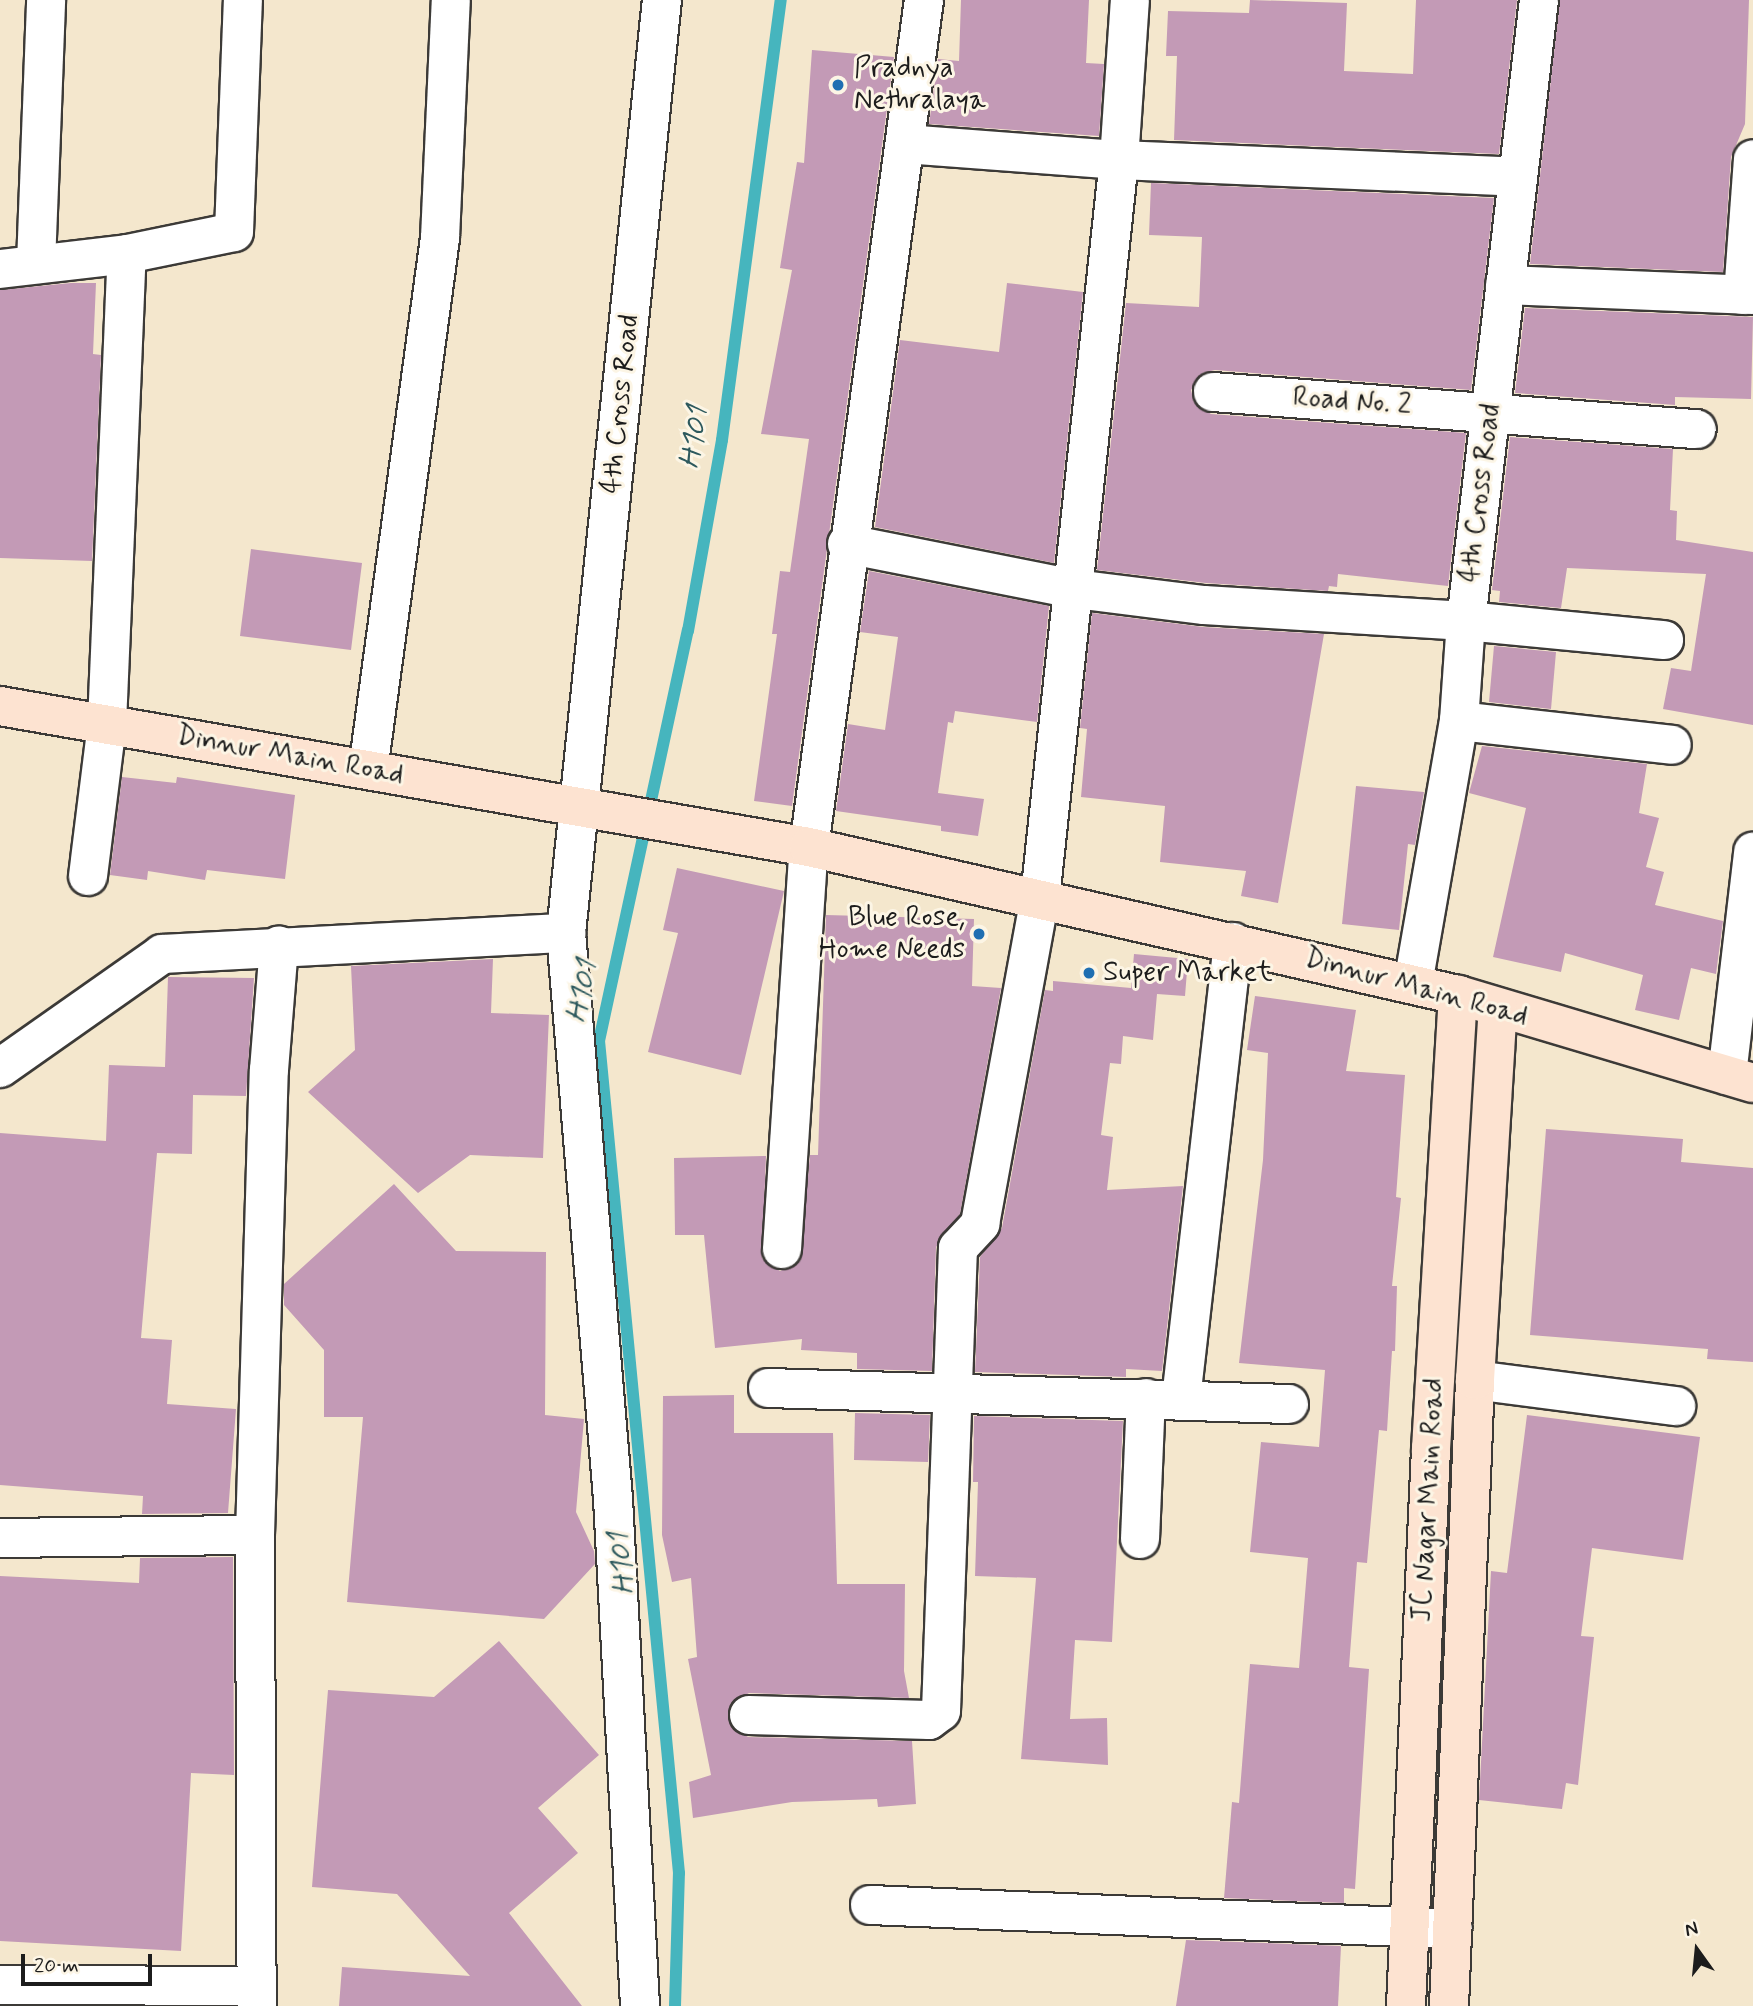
<!DOCTYPE html>
<html>
<head>
<meta charset="utf-8">
<style>
  body { margin:0 }
  #map { position:relative; width:1753px; height:2006px; overflow:hidden; background:#f4e7cd; font-family:Mynerve,sans-serif }
  div>[style] { position:absolute }
  .stream>* { height:12px; margin:-6px; padding:0 6px; transform-origin:6px; border-radius:6px; background:#46b5be }
  .building>* { inset:0; background:#c39ab6 }
  .roads { filter:drop-shadow(2px 0 #3c3a37) drop-shadow(-2px 0 #3c3a37) drop-shadow(0 2px #3c3a37) drop-shadow(0 -2px #3c3a37) }
  .street>* { height:38px; margin:-19px; padding:0 19px; transform-origin:19px; border-radius:19px; background:#fff }
  .secondary>* { height:38px; margin:-19px; padding:0 19px; transform-origin:19px; border-radius:19px; background:#fde3d1 }
  .dots>* { width:19px; height:19px; translate:-50% -50%; box-sizing:border-box; border:4px solid #fcf5e5; border-radius:50% }
  span { translate:-50% -50%; white-space:nowrap; text-align:center; line-height:1.15; -webkit-text-stroke:6px #fcf5e5; paint-order:stroke }
  .poi-label { font-size:28px; color:#1c1c1c }
  .left { translate:0 -50%; text-align:left }
  .right { translate:-100% -50%; text-align:right }
  .street-label { font-size:28px; color:#1c1c1c }
  .water-label { font-size:30px; color:#2d595d; font-style:italic }
  .north { position:absolute; left:1662px; top:1915px; width:70px; height:70px; -webkit-text-stroke:5px #fcf5e5; paint-order:stroke; rotate:345deg; font-size:19px; font-weight:700; line-height:28px; text-align:center; color:#1c1c1c }
  .north::after { content:''; display:block; margin:auto; width:24px; height:32px; background:#1c1c1c; clip-path:polygon(50% 0,100% 100%,50% 72%,0 100%) }
  .scale { position:absolute; left:21px; top:1954px; width:131px; height:32px; box-sizing:border-box; border:4px solid #1c1c1c; border-top:0; padding-left:9px; font-size:21px; line-height:24px; white-space:nowrap; color:#1c1c1c; -webkit-text-stroke:5px #fcf5e5; paint-order:stroke }
</style>
</head>
<body>
<div id="map">
  <div class="stream">
    <div style="left:675px;top:2006px;width:133px;rotate:-88.3deg"></div>
    <div style="left:679px;top:1873px;width:836px;rotate:-95.49deg"></div>
    <div style="left:599px;top:1041px;width:420px;rotate:-77.8deg"></div>
    <div style="left:688px;top:631px;width:194px;rotate:-79.9deg"></div>
    <div style="left:722px;top:440px;width:444px;rotate:-82.4deg"></div>
  </div>
  <div class="building">
    <div style="clip-path:polygon(961px 0,1089px 0,1086px 63px,1104px 64px,1099px 136px,929px 124px,938px 59px,959px 61px)"></div>
    <div style="clip-path:polygon(1250px 0,1347px 3px,1344px 71px,1413px 74px,1416px 0,1517px 0,1499px 154px,1174px 140px,1177px 56px,1166px 56px,1168px 11px,1249px 13px)"></div>
    <div style="clip-path:polygon(1560px 0,1749px 0,1745px 124px,1731px 157px,1723px 272px,1530px 264px)"></div>
    <div style="clip-path:polygon(812px 50px,894px 57px,792px 806px,754px 801px,777px 634px,772px 634px,780px 571px,790px 572px,809px 439px,761px 434px,792px 270px,780px 268px,797px 162px,804px 163px)"></div>
    <div style="clip-path:polygon(1151px 183px,1494px 198px,1471px 390px,1215px 370px,1203px 373px,1191px 390px,1194px 402px,1211px 414px,1466px 433px,1448px 586px,1338px 574px,1337px 587px,1329px 586px,1328px 591px,1206px 583px,1097px 570px,1126px 303px,1199px 307px,1202px 237px,1149px 235px)"></div>
    <div style="clip-path:polygon(71px 283px,96px 283px,93px 354px,101px 355px,92px 561px,0 558px,0 290px)"></div>
    <div style="clip-path:polygon(1007px 283px,1083px 292px,1054px 563px,875px 527px,900px 340px,999px 352px)"></div>
    <div style="clip-path:polygon(1525px 308px,1753px 317px,1751px 399px,1675px 397px,1675px 405px,1515px 393px)"></div>
    <div style="clip-path:polygon(1510px 437px,1673px 449px,1670px 510px,1677px 511px,1676px 540px,1753px 552px,1753px 725px,1663px 709px,1671px 668px,1691px 671px,1706px 574px,1567px 568px,1561px 608px,1499px 602px,1500px 591px,1492px 590px)"></div>
    <div style="clip-path:polygon(251px 549px,362px 563px,351px 650px,240px 636px)"></div>
    <div style="clip-path:polygon(869px 571px,1049px 606px,1037px 722px,955px 711px,953px 723px,948px 722px,938px 793px,984px 799px,978px 836px,941px 831px,941px 826px,836px 811px,848px 724px,885px 730px,898px 637px,860px 632px)"></div>
    <div style="clip-path:polygon(1092px 613px,1203px 627px,1324px 634px,1278px 903px,1241px 896px,1246px 871px,1160px 862px,1165px 806px,1081px 797px,1087px 729px,1080px 728px)"></div>
    <div style="clip-path:polygon(1494px 646px,1556px 652px,1551px 709px,1489px 702px)"></div>
    <div style="clip-path:polygon(1482px 746px,1647px 764px,1639px 813px,1659px 818px,1646px 867px,1664px 872px,1655px 905px,1723px 921px,1716px 974px,1691px 968px,1679px 1020px,1635px 1010px,1643px 975px,1565px 953px,1561px 972px,1493px 957px,1526px 808px,1469px 793px)"></div>
    <div style="clip-path:polygon(122px 777px,176px 783px,177px 777px,295px 795px,285px 879px,207px 870px,205px 880px,148px 871px,147px 880px,110px 875px)"></div>
    <div style="clip-path:polygon(1356px 786px,1424px 792px,1415px 845px,1408px 844px,1399px 930px,1342px 924px)"></div>
    <div style="clip-path:polygon(677px 868px,784px 891px,741px 1075px,648px 1052px,678px 933px,663px 930px)"></div>
    <div style="clip-path:polygon(826px 915px,974px 919px,972px 986px,1001px 988px,960px 1214px,936px 1247px,932px 1371px,857px 1369px,857px 1353px,801px 1350px,802px 1339px,715px 1348px,704px 1235px,675px 1235px,674px 1158px,766px 1156px,762px 1258px,780px 1271px,800px 1261px,810px 1155px,818px 1155px)"></div>
    <div style="clip-path:polygon(1134px 954px,1188px 959px,1185px 996px,1157px 994px,1153px 1040px,1123px 1036px,1121px 1064px,1110px 1063px,1101px 1135px,1113px 1137px,1107px 1190px,1183px 1186px,1162px 1371px,1126px 1369px,1126px 1377px,975px 1372px,980px 1257px,1002px 1228px,1045px 990px,1053px 991px,1053px 981px,1131px 988px)"></div>
    <div style="clip-path:polygon(493px 959px,491px 1013px,549px 1015px,543px 1158px,470px 1155px,418px 1193px,308px 1092px,355px 1050px,351px 966px)"></div>
    <div style="clip-path:polygon(168px 977px,254px 978px,246px 1096px,193px 1095px,192px 1154px,157px 1153px,141px 1338px,172px 1340px,167px 1404px,236px 1409px,228px 1513px,142px 1514px,143px 1496px,0 1485px,0 1133px,106px 1141px,109px 1065px,165px 1067px)"></div>
    <div style="clip-path:polygon(1255px 996px,1356px 1010px,1346px 1071px,1405px 1075px,1396px 1197px,1401px 1198px,1392px 1286px,1397px 1286px,1395px 1351px,1392px 1351px,1387px 1431px,1379px 1430px,1367px 1563px,1357px 1562px,1349px 1667px,1369px 1669px,1355px 1889px,1344px 1888px,1344px 1903px,1224px 1898px,1232px 1802px,1239px 1803px,1250px 1664px,1299px 1668px,1308px 1558px,1250px 1552px,1261px 1442px,1319px 1447px,1325px 1370px,1239px 1363px,1263px 1160px,1268px 1053px,1247px 1050px)"></div>
    <div style="clip-path:polygon(1546px 1129px,1683px 1139px,1681px 1162px,1753px 1168px,1753px 1362px,1707px 1359px,1708px 1349px,1530px 1335px)"></div>
    <div style="clip-path:polygon(394px 1184px,456px 1251px,546px 1252px,545px 1415px,584px 1419px,576px 1512px,594px 1551px,595px 1564px,544px 1619px,347px 1602px,363px 1417px,324px 1417px,324px 1350px,284px 1305px,284px 1284px)"></div>
    <div style="clip-path:polygon(734px 1395px,734px 1433px,833px 1433px,837px 1584px,905px 1584px,904px 1671px,909px 1698px,749px 1693px,730px 1704px,730px 1725px,748px 1737px,912px 1741px,916px 1804px,878px 1807px,877px 1799px,792px 1802px,693px 1818px,689px 1782px,711px 1775px,688px 1659px,697px 1657px,691px 1578px,672px 1582px,662px 1535px,663px 1396px)"></div>
    <div style="clip-path:polygon(855px 1413px,930px 1415px,928px 1462px,854px 1460px)"></div>
    <div style="clip-path:polygon(1527px 1415px,1700px 1437px,1683px 1560px,1592px 1548px,1581px 1636px,1594px 1637px,1578px 1785px,1566px 1783px,1562px 1809px,1479px 1800px,1491px 1571px,1507px 1573px)"></div>
    <div style="clip-path:polygon(974px 1416px,1123px 1421px,1112px 1642px,1075px 1640px,1070px 1719px,1107px 1718px,1108px 1765px,1021px 1759px,1036px 1578px,975px 1576px,978px 1482px,973px 1482px)"></div>
    <div style="clip-path:polygon(233px 1557px,234px 1775px,191px 1773px,181px 1951px,0 1941px,0 1576px,139px 1583px,140px 1558px)"></div>
    <div style="clip-path:polygon(499px 1641px,599px 1755px,538px 1808px,578px 1853px,509px 1913px,582px 2006px,339px 2006px,342px 1967px,470px 1976px,397px 1894px,312px 1887px,328px 1690px,434px 1697px)"></div>
    <div style="clip-path:polygon(1186px 1940px,1341px 1946px,1338px 2006px,1176px 2006px)"></div>
  </div>
  <div class="roads">
    <div class="street">
      <div style="left:905px;top:144px;width:215px;rotate:4.3deg"></div>
      <div style="left:1119px;top:160px;width:399px;rotate:2.4deg"></div>
      <div style="left:36px;top:264px;width:264px;rotate:-87.8deg"></div>
      <div style="left:0;top:269px;width:128px;rotate:-6.7deg"></div>
      <div style="left:127px;top:254px;width:109px;rotate:-11.6deg"></div>
      <div style="left:234px;top:232px;width:232px;rotate:-87.8deg"></div>
      <div style="left:1505px;top:285px;width:248px;rotate:2.3deg"></div>
      <div style="left:1743px;top:295px;width:136px;rotate:-85.8deg"></div>
      <div style="left:1213px;top:392px;width:485px;rotate:4.4deg"></div>
      <div style="left:847px;top:544px;width:232px;rotate:11.2deg"></div>
      <div style="left:1075px;top:589px;width:130px;rotate:7.1deg"></div>
      <div style="left:1204px;top:605px;width:262px;rotate:3.5deg"></div>
      <div style="left:1466px;top:621px;width:199px;rotate:5.5deg"></div>
      <div style="left:1459px;top:721px;width:214px;rotate:6.4deg"></div>
      <div style="left:368px;top:770px;width:537px;rotate:-82.29deg"></div>
      <div style="left:440px;top:238px;width:238px;rotate:-87.4deg"></div>
      <div style="left:88px;top:876px;width:153px;rotate:-82.9deg"></div>
      <div style="left:107px;top:724px;width:470px;rotate:-87.6deg"></div>
      <div style="left:566px;top:933px;width:568px;rotate:85.25deg"></div>
      <div style="left:613px;top:1499px;width:508px;rotate:86.95deg"></div>
      <div style="left:1413px;top:984px;width:267px;rotate:-80.1deg"></div>
      <div style="left:1459px;top:721px;width:100px;rotate:-86deg"></div>
      <div style="left:1466px;top:621px;width:625px;rotate:-83.3deg"></div>
      <div style="left:0;top:1068px;width:198px;rotate:-35.1deg"></div>
      <div style="left:162px;top:954px;width:405px;rotate:-3deg"></div>
      <div style="left:566px;top:933px;width:938px;rotate:-84.13deg"></div>
      <div style="left:1727px;top:1075px;width:225px;rotate:-83.3deg"></div>
      <div style="left:782px;top:1249px;width:403px;rotate:-86.2deg"></div>
      <div style="left:809px;top:847px;width:855px;rotate:-82.27deg"></div>
      <div style="left:1475px;top:1380px;width:203px;rotate:7.4deg"></div>
      <div style="left:768px;top:1388px;width:521px;rotate:1.76deg"></div>
      <div style="left:1181px;top:1399px;width:460px;rotate:-83.5deg"></div>
      <div style="left:255px;top:1535px;width:471px;rotate:89.8deg"></div>
      <div style="left:0;top:1538px;width:255px;rotate:-0.7deg"></div>
      <div style="left:255px;top:1535px;width:465px;rotate:-88.3deg"></div>
      <div style="left:269px;top:1070px;width:125px;rotate:-85.4deg"></div>
      <div style="left:1140px;top:1539px;width:141px;rotate:-87.6deg"></div>
      <div style="left:749px;top:1715px;width:180px;rotate:1.6deg"></div>
      <div style="left:929px;top:1720px;width:15px;rotate:-37deg"></div>
      <div style="left:941px;top:1711px;width:463px;rotate:-87.9deg"></div>
      <div style="left:958px;top:1248px;width:33px;rotate:-47deg"></div>
      <div style="left:980px;top:1224px;width:331px;rotate:-79.6deg"></div>
      <div style="left:1040px;top:898px;width:742px;rotate:-83.89deg"></div>
      <div style="left:1119px;top:160px;width:160px;rotate:-86.1deg"></div>
      <div style="left:870px;top:1905px;width:583px;rotate:2.36deg"></div>
      <div style="left:0;top:1985px;width:256px;rotate:0.2deg"></div>
    </div>
    <div class="secondary">
      <div style="left:0;top:706px;width:821px;rotate:9.89deg"></div>
      <div style="left:809px;top:847px;width:666px;rotate:12.85deg"></div>
      <div style="left:1458px;top:995px;width:308px;rotate:16.6deg"></div>
      <div style="left:1406px;top:2006px;width:558px;rotate:-87.43deg"></div>
      <div style="left:1431px;top:1449px;width:455px;rotate:-86.6deg"></div>
      <div style="left:1449px;top:2006px;width:627px;rotate:-87.62deg"></div>
      <div style="left:1475px;top:1380px;width:373px;rotate:-86.5deg"></div>
    </div>
  </div>
  <div class="dots">
    <div style="left:838px;top:85px;background:#1f6fb2"></div>
    <div style="left:979px;top:934px;background:#1f6fb2"></div>
    <div style="left:1089px;top:973px;background:#1f6fb2"></div>
  </div>
  <div class="poi-label">
    <span class="left" style="left:854px;top:85px">Pradnya<br>Nethralaya</span>
    <span class="right" style="left:965px;top:934px">Blue Rose,<br>Home Needs</span>
    <span class="left" style="left:1103px;top:973px">Super Market</span>
  </div>
  <div class="street-label">
    <span style="left:1352px;top:402px;rotate:4deg">Road No. 2</span>
    <span style="left:621px;top:404px;rotate:-84deg">4th Cross Road</span>
    <span style="left:1481px;top:493px;rotate:-83deg">4th Cross Road</span>
    <span style="left:290px;top:756px;rotate:10deg">Dinnur Main Road</span>
    <span style="left:1416px;top:988px;rotate:15deg">Dinnur Main Road</span>
    <span style="left:1429px;top:1500px;rotate:-87deg">JC Nagar Main Road</span>
  </div>
  <div class="water-label">
    <span style="left:695px;top:438px;rotate:-81deg">H101</span>
    <span style="left:583px;top:992px;rotate:-78deg">H101</span>
    <span style="left:623px;top:1564px;rotate:-95deg">H101</span>
  </div>
  <div class="north">N</div>
  <div class="scale">20 m</div>
</div>
</body>
</html>
